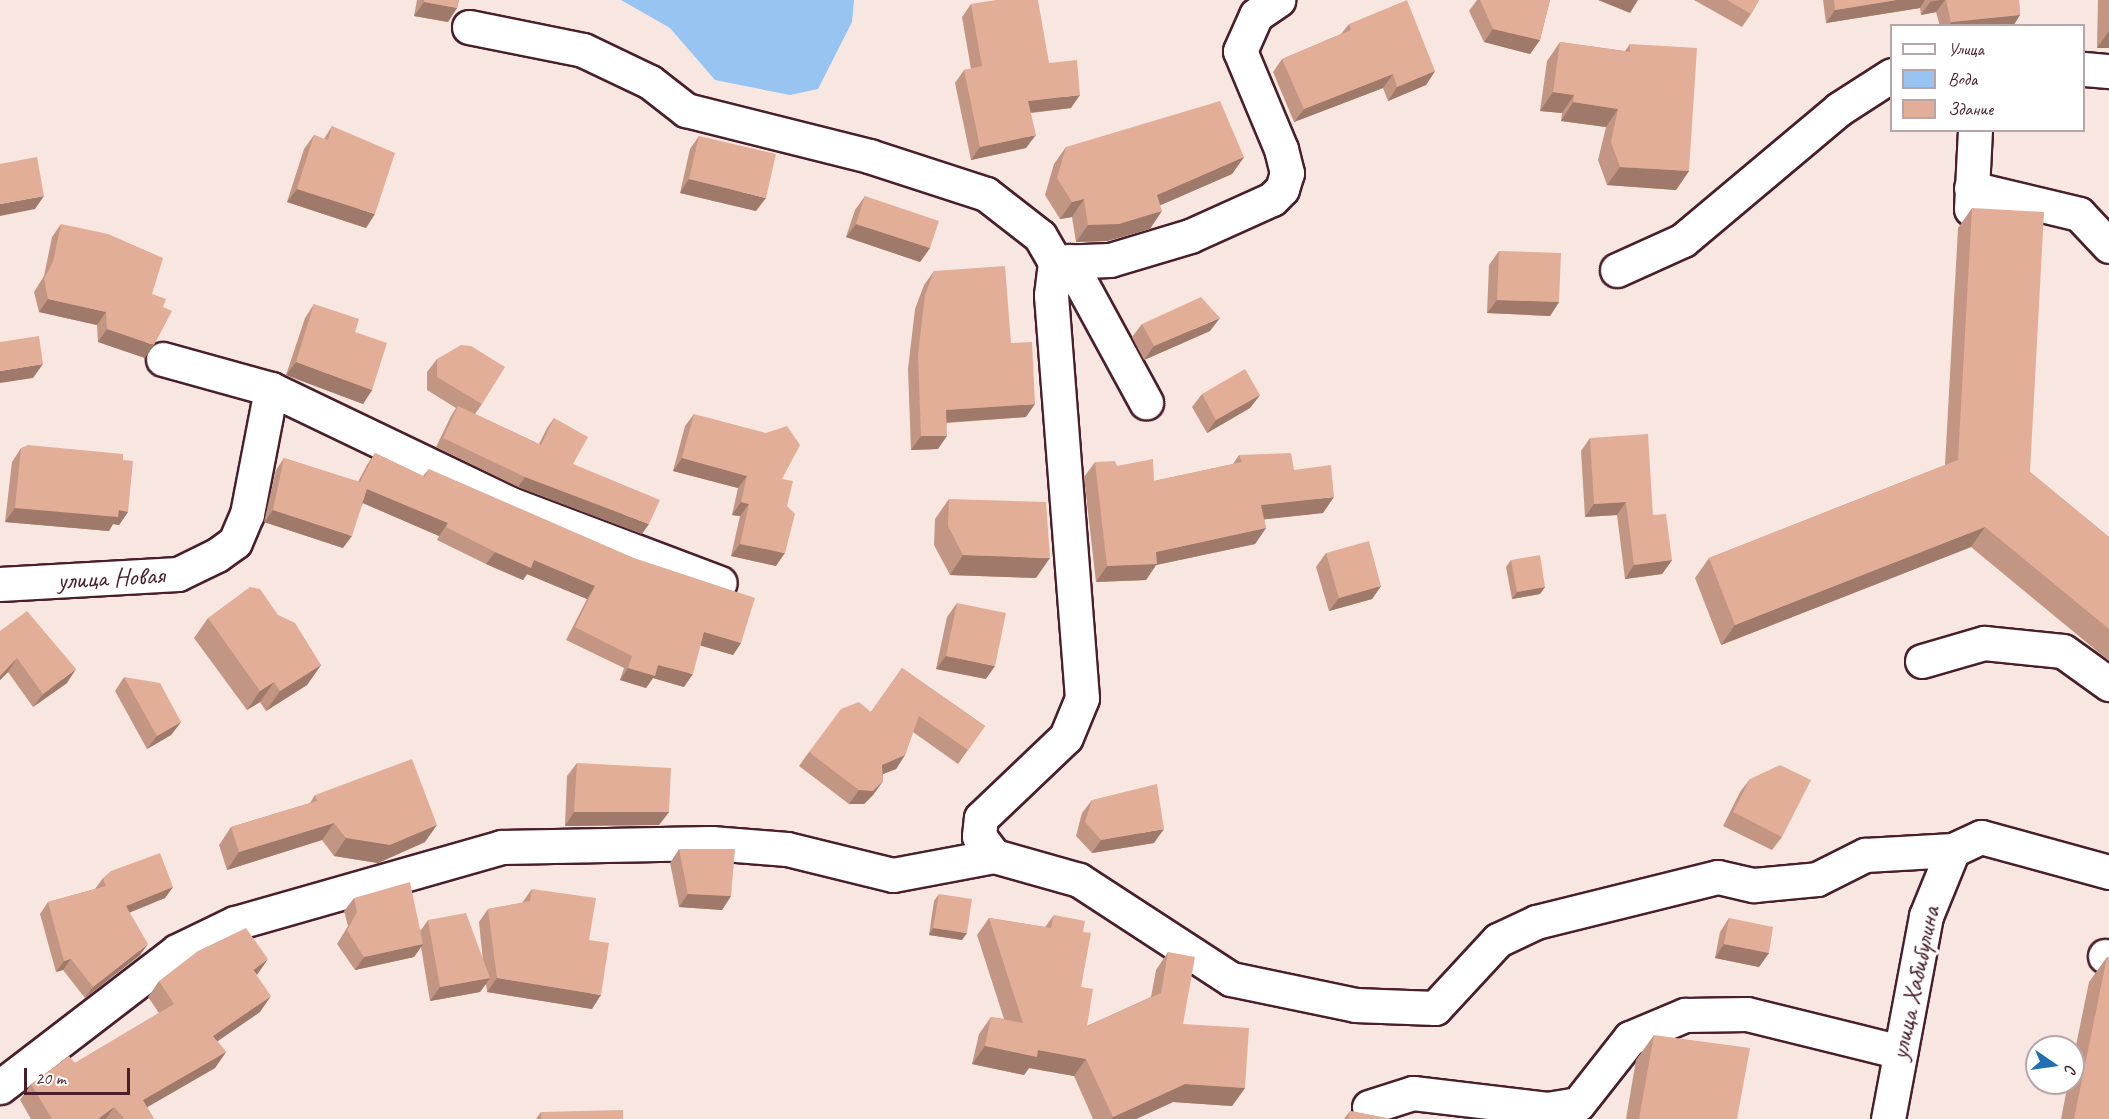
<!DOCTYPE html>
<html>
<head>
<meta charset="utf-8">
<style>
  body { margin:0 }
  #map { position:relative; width:2109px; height:1119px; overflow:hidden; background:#f7e7e0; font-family:Caveat,sans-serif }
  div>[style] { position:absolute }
  .water>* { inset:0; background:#98c4f2 }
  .roads { filter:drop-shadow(2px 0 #4a1f2b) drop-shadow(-2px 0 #4a1f2b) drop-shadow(0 2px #4a1f2b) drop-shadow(0 -2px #4a1f2b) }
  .minor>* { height:33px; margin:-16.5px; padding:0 16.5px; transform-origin:16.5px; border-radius:16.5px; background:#fff }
  .wall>* { inset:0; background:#c39683 }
  .shaded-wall>* { inset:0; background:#9f7a6a }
  .building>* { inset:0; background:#e3ae98 }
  span { translate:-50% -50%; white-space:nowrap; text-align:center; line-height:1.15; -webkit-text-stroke:6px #fff; paint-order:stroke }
  .street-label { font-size:26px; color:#4a1f2b }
  .legend { position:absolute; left:1890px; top:24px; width:195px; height:108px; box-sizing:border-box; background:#fff; border:2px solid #b7a5aa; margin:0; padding:8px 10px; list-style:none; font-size:18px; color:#4a1f2b }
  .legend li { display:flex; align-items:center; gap:12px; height:30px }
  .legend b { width:30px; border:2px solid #b7a5aa }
  .north { position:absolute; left:2025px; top:1035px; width:60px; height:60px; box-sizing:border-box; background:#fff; border:2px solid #b7a5aa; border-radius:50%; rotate:103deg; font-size:16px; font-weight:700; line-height:24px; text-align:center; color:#4a1f2b }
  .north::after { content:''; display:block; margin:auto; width:21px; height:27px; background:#1f6fb2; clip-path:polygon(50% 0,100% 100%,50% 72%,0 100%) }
  .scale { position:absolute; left:24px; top:1068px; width:106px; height:27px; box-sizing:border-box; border:3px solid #4a1f2b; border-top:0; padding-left:8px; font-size:18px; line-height:21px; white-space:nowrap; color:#4a1f2b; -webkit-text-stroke:4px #fff; paint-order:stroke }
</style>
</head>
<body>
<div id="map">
  <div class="water">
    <div style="clip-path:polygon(621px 0,854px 0,852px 22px,818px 89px,790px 95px,715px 80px,670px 28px)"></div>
  </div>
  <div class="roads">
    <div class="minor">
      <div style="left:469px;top:27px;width:116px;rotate:11.4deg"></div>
      <div style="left:583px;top:50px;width:74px;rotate:25.5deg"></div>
      <div style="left:650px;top:82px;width:46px;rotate:37.9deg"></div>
      <div style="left:686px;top:110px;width:189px;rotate:14.1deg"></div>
      <div style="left:869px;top:156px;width:123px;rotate:18deg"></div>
      <div style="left:986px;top:194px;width:68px;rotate:37.9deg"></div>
      <div style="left:1040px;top:236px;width:30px;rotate:60deg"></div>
      <div style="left:2084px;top:69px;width:25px;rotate:5deg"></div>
      <div style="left:1971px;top:188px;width:111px;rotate:13.5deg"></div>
      <div style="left:2079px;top:214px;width:44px;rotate:46.8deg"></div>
      <div style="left:1971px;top:209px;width:79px;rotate:-87.1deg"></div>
      <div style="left:1069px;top:261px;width:161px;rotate:61.4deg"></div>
      <div style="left:1617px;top:270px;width:72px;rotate:-24.4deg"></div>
      <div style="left:1683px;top:240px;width:204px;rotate:-40deg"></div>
      <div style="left:1839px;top:109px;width:63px;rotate:-32.7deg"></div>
      <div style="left:163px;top:359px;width:112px;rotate:15.5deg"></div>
      <div style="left:271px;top:389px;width:266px;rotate:25.6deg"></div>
      <div style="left:511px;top:504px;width:223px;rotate:20.7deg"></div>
      <div style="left:0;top:584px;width:178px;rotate:-3.2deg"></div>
      <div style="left:178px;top:574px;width:43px;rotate:-26deg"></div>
      <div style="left:217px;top:555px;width:22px;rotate:-36deg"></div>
      <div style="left:235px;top:542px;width:30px;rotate:-67deg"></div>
      <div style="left:247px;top:514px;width:127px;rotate:-79.1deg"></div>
      <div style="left:1922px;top:661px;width:65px;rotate:-16.2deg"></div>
      <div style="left:1984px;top:643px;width:79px;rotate:5.8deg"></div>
      <div style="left:2063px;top:651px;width:57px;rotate:35.7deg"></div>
      <div style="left:994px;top:856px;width:25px;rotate:-127deg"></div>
      <div style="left:979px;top:836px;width:18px;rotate:-84deg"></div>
      <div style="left:981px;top:818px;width:117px;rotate:-43.6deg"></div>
      <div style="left:1066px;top:737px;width:42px;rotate:-67.7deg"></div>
      <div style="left:1082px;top:698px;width:404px;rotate:-94.4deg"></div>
      <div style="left:1051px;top:295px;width:33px;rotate:-83deg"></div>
      <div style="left:1055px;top:262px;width:55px;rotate:-2.1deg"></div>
      <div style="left:1110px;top:260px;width:84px;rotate:-16.7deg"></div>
      <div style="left:1190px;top:236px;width:90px;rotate:-24.3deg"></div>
      <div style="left:1272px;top:199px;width:14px;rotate:-45deg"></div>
      <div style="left:1282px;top:189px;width:17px;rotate:-73deg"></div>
      <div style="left:1287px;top:173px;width:25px;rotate:-104deg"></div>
      <div style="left:1281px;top:149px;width:106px;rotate:-112.7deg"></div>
      <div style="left:1240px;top:51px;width:39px;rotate:-66deg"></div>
      <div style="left:1256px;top:15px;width:27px;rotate:-34deg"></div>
      <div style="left:2105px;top:956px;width:4px;rotate:14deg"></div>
      <div style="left:0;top:1087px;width:223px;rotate:-37.5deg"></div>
      <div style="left:177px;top:951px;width:64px;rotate:-25.8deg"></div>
      <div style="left:235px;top:923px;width:277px;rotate:-15.9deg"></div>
      <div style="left:501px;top:847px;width:210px;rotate:-1.1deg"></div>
      <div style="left:711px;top:843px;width:76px;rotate:4.5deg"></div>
      <div style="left:787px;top:849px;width:109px;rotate:13.8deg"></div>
      <div style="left:893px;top:875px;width:103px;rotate:-10.7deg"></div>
      <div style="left:994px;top:856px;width:88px;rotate:15.8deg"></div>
      <div style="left:1079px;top:880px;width:181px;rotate:33.1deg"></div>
      <div style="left:1231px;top:979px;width:127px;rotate:11.8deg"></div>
      <div style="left:1355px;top:1005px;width:80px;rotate:2.1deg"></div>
      <div style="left:1435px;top:1008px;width:93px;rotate:-47.2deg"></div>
      <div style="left:1498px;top:940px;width:42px;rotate:-25.3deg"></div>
      <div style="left:1536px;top:922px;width:187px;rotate:-13.9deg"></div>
      <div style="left:1718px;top:877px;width:37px;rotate:13deg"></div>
      <div style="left:1754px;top:885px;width:63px;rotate:-5.4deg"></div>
      <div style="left:1817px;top:879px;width:54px;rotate:-26.6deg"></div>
      <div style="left:1865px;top:855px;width:88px;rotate:-3.3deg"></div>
      <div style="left:1953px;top:850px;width:31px;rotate:-25deg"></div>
      <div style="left:1981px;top:837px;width:133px;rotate:15.3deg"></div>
      <div style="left:1369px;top:1107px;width:46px;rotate:-17.7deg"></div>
      <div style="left:1413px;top:1093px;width:135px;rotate:6.8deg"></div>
      <div style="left:1547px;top:1109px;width:31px;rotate:-9deg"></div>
      <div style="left:1578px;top:1104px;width:84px;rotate:-51.8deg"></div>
      <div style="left:1630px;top:1038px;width:60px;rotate:-22.7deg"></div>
      <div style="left:1685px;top:1015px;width:62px;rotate:-0.9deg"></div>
      <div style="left:1747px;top:1014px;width:158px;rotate:13.9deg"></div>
      <div style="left:1888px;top:1119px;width:207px;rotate:-79.4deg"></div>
      <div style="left:1926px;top:916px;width:71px;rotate:-67.8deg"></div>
    </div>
  </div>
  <div class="wall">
    <div style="clip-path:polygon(417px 0,459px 0,457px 8px,448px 22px,414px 16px)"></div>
    <div style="clip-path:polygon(1477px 0,1550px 0,1540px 40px,1530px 54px,1484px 42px,1469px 11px)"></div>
    <div style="clip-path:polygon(1694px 0,1759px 0,1751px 14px,1742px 27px)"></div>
    <div style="clip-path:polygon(1823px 0,2019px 0,2020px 15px,2013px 26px,1940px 26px,1936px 12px,1921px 15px,1920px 8px,1826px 23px)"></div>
    <div style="clip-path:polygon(2098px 0,2109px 0,2109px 48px,2097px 48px)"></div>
    <div style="clip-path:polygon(971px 4px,1049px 63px,1071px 108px,1031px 113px,1026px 148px,971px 160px,955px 83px,964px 70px,971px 69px,962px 17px)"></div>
    <div style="clip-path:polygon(1349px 24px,1435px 71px,1426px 85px,1388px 101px,1383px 88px,1294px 122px,1273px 72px,1282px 59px,1341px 34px)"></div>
    <div style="clip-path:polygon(1560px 42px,1625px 51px,1630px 44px,1689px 171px,1676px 190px,1607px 185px,1598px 160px,1606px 127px,1561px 121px,1562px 113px,1540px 111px,1547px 61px)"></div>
    <div style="clip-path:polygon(332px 126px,366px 228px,287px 202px,304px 149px,314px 135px,324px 139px)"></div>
    <div style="clip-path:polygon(699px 136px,756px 211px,680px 193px,690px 149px)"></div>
    <div style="clip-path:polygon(1066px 147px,1244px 157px,1232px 174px,1160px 205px,1150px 229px,1107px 241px,1076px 242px,1072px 217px,1060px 219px,1045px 195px,1054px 164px)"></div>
    <div style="clip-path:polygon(865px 196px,930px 248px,920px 262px,846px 237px,855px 210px)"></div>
    <div style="clip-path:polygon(1972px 208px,2030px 472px,2109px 537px,2109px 661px,1971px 547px,1721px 645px,1695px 578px,1709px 558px,1945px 465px,1958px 228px)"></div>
    <div style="clip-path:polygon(61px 224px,152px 294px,145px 358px,98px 342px,97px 325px,39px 312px,34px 292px,44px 276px,52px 237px)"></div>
    <div style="clip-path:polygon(1499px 251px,1559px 302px,1550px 316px,1487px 313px,1489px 265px)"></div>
    <div style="clip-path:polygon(934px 271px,1011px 343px,1026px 417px,947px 423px,938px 449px,911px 450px,908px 369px,915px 309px,924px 285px)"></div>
    <div style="clip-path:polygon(314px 304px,355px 332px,372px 390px,363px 404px,286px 375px,305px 318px)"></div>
    <div style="clip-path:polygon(1142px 324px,1210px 331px,1144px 360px,1132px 337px)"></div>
    <div style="clip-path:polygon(437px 359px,482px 404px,475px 414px,539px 444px,547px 428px,554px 418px,573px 464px,642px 534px,518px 487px,436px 447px,451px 416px,456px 408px,427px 390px,427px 372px)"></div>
    <div style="clip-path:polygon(1202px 394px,1260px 395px,1250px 408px,1207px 433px,1192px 407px)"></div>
    <div style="clip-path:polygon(694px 414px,782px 479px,787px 506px,776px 566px,731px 556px,740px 516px,732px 515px,738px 488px,673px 471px,685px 426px)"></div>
    <div style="clip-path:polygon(1590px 438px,1672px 560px,1662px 574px,1625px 579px,1617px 515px,1585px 517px,1581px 451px)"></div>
    <div style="clip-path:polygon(21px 448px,123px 460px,128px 512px,119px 525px,113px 524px,109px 531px,5px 522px,12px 462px)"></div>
    <div style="clip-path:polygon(375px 453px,423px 476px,429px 469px,741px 643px,733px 655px,700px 645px,684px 687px,653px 678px,646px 688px,620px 680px,624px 668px,566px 640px,587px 599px,527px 574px,523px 580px,486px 564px,437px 540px,439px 536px,363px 503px,343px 548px,264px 522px,276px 470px,284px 458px,358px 482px,367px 465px)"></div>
    <div style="clip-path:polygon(1239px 455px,1294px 470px,1323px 513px,1264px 519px,1266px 528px,1255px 544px,1156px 565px,1146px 580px,1096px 582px,1084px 477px,1095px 462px,1117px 466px,1154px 481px,1233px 464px)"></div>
    <div style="clip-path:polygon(949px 499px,1036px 578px,950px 575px,934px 545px,935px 519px)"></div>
    <div style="clip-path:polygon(1326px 553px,1381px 586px,1372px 599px,1329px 611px,1316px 567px)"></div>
    <div style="clip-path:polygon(1511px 560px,1545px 587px,1540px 594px,1512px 599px,1506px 567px)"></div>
    <div style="clip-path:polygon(957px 603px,986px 679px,936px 669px,947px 617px)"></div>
    <div style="clip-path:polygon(278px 615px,321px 665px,307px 685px,266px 711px,260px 702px,247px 710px,194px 638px,208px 618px)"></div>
    <div style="clip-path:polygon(0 631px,67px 683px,33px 707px,8px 672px,0 680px)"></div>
    <div style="clip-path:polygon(902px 668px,985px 726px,958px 764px,913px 732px,905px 755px,896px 769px,883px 774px,883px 781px,873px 795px,864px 804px,849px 804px,799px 766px,809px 752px,871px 712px)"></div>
    <div style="clip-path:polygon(124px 677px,181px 722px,171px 735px,147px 749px,115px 691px)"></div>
    <div style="clip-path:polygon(577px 763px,669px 812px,659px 825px,565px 826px,567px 776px)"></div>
    <div style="clip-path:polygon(1750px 779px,1782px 837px,1772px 850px,1723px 826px,1740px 792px)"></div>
    <div style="clip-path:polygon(315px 795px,425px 842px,378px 863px,334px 856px,322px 840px,227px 870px,219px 845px,231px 827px,310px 803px)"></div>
    <div style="clip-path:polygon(1092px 800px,1154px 843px,1092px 853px,1076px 836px,1082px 813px)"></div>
    <div style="clip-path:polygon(679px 849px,731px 896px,722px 910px,679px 907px,670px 863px)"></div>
    <div style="clip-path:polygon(103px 878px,173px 887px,165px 898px,129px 913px,140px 955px,85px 998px,63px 970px,56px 972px,40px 914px,48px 902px,95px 889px)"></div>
    <div style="clip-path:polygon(532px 889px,589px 940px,592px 1009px,487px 992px,486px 984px,480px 992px,430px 1001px,421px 947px,414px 957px,355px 970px,337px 944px,348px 926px,344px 911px,354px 898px,421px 930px,428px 920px,483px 961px,479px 922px,488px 909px,522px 903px)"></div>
    <div style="clip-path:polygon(939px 894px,962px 940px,929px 935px,934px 901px)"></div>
    <div style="clip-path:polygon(1054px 915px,1083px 932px,1081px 987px,1087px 1026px,1151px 997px,1156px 970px,1168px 952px,1183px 1024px,1245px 1088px,1232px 1106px,1173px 1102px,1136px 1119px,1093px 1119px,1074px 1076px,1029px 1068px,1024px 1075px,972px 1064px,979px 1034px,991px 1017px,1004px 1019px,977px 935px,989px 918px,1045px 927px)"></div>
    <div style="clip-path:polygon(1729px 918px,1769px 953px,1759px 967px,1715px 958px,1720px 932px)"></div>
    <div style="clip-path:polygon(2107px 957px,2109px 1119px,2061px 1119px,2068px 1083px,2073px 1083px,2073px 1060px,2089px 982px)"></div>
    <div style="clip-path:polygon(256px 975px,260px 1012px,217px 1041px,226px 1052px,215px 1068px,147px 1107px,154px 1119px,31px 1119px,20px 1100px,31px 1084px,75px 1063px,159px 1013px,148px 997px,159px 981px)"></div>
    <div style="clip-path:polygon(1654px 1035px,1737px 1119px,1626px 1119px,1636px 1060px)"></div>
    <div style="clip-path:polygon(1350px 1111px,1391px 1119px,1344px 1119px)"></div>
    <div style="clip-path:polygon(541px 1112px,623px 1119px,536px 1119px)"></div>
  </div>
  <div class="shaded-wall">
    <div style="clip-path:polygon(1598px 0,1638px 0,1630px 13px)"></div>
    <div style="clip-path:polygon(1897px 0,1925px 0,1920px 8px,1826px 23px,1835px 10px)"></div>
    <div style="clip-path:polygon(1940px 0,1945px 0,1936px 12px,1921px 15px,1930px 2px)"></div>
    <div style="clip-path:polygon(424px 2px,457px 8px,448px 22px,414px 16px)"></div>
    <div style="clip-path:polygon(2020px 15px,2013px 26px,1949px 26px,1951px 22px)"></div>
    <div style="clip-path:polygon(1493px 29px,1540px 40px,1530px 54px,1484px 42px)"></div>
    <div style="clip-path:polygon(2109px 31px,2109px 48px,2097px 48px)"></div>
    <div style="clip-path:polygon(1435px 71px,1426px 85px,1388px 101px,1397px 87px)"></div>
    <div style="clip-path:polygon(1393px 74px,1383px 88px,1294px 122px,1304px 109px)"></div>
    <div style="clip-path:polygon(1553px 92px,1574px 95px,1562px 113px,1540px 111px)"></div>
    <div style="clip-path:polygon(1080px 95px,1071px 108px,1019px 114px,1028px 101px)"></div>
    <div style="clip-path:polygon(1573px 102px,1618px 109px,1606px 127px,1561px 121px)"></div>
    <div style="clip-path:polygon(1036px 135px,1026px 148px,971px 160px,980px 147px)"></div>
    <div style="clip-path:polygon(1244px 157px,1232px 174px,1145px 212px,1157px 195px)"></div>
    <div style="clip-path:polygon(1620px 167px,1689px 171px,1676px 190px,1607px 185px)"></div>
    <div style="clip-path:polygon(689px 179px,766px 198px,756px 211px,680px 193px)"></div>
    <div style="clip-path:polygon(297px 189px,375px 214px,366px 228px,287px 202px)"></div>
    <div style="clip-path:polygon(44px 196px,35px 209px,0 216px,0 204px)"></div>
    <div style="clip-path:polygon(1084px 199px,1072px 217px,1060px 219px,1072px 202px)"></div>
    <div style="clip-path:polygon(1162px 211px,1150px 229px,1107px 241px,1076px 242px,1088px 225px)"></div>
    <div style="clip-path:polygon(856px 224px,930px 248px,920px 262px,846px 237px)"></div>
    <div style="clip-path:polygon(48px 299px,106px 312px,97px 325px,39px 312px)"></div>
    <div style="clip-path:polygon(1497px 300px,1559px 302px,1550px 316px,1487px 313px)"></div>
    <div style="clip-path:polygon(1220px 318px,1210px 331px,1144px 360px,1154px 346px)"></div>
    <div style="clip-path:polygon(107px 329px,154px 345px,145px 358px,98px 342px)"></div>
    <div style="clip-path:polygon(296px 362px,372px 390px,363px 404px,286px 375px)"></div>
    <div style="clip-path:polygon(43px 364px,33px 378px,0 383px,0 371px)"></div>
    <div style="clip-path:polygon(1260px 395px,1250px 408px,1207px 433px,1216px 420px)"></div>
    <div style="clip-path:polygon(1035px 404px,1026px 417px,937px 423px,946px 410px)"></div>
    <div style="clip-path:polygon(921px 436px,947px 436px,938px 449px,911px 450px)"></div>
    <div style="clip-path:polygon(682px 458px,747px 476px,738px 488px,673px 471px)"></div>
    <div style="clip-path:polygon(525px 477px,649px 524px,642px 534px,518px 487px)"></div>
    <div style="clip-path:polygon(367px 489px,448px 523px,439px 536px,358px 501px)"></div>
    <div style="clip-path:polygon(1334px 497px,1323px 513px,1250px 521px,1261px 505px)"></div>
    <div style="clip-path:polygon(741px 502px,749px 504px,740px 516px,732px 515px)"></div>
    <div style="clip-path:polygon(1626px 502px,1617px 515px,1585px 517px,1594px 504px)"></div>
    <div style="clip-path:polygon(15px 508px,119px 510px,128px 512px,119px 525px,113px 524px,109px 531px,5px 522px)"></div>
    <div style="clip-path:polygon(273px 510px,352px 536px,343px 548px,264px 522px)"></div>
    <div style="clip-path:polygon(1985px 527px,1971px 547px,1721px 645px,1735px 625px)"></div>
    <div style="clip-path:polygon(1266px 528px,1255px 544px,1156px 565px,1146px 580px,1096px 582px,1107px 566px,1156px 552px)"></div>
    <div style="clip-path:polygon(740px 544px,785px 553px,776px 566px,731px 556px)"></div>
    <div style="clip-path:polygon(495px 552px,534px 560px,595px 586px,587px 599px,527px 574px,523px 580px,486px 564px)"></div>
    <div style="clip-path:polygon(963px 555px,1050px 558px,1036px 578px,950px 575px)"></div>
    <div style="clip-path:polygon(1672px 560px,1662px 574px,1625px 579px,1634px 565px)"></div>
    <div style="clip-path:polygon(1381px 586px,1372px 599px,1329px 611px,1339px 598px)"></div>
    <div style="clip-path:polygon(1545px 587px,1540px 594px,1512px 599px,1517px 592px)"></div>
    <div style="clip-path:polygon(704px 632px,741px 643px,733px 655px,695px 644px)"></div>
    <div style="clip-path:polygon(946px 656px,995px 666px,986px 679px,936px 669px)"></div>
    <div style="clip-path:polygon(17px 658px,8px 672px,0 680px,0 676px)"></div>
    <div style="clip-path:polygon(321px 665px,307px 685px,266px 711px,280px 691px)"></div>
    <div style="clip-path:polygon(658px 665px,693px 674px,684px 687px,653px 678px,646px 688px,620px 680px,628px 668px)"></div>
    <div style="clip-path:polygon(76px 669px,67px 683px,33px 707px,43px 694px)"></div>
    <div style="clip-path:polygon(274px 682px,260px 702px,247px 710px,260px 691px)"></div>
    <div style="clip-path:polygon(181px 722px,171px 735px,147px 749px,157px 736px)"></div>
    <div style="clip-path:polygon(905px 755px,896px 769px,873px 778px,882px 765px)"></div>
    <div style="clip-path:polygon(883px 781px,873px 795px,864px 804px,849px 804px,859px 790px)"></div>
    <div style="clip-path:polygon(574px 812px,669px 812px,659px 825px,565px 826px)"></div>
    <div style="clip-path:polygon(334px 823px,322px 840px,227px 870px,239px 852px)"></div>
    <div style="clip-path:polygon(437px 825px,425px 842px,378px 863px,334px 856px,346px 838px)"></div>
    <div style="clip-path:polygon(1164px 829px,1154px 843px,1092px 853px,1101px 840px)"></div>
    <div style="clip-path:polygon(173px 887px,165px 898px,118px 917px,126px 906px)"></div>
    <div style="clip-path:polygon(688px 894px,731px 896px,722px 910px,679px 907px)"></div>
    <div style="clip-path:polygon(933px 928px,967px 933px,962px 940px,929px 935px)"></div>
    <div style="clip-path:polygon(148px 944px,140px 955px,85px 998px,93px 987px)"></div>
    <div style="clip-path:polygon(423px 944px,414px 957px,355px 970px,364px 957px)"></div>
    <div style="clip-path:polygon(1724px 944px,1769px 953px,1759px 967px,1715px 958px)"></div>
    <div style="clip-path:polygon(71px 959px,63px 970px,56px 972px,64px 961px)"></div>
    <div style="clip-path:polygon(268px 959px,257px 975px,253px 970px)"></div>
    <div style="clip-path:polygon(490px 978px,480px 992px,430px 1001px,440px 987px)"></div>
    <div style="clip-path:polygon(497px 978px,601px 995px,592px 1009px,487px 992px)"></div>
    <div style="clip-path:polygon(271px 996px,260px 1012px,202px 1052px,213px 1036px)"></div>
    <div style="clip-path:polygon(985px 1046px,1038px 1050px,1086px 1059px,1074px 1076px,1029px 1068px,1024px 1075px,972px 1064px)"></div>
    <div style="clip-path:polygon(226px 1052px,215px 1068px,132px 1116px,143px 1100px)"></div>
    <div style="clip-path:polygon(1185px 1084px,1245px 1088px,1232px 1106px,1173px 1102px,1136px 1119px,1111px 1119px,1113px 1117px)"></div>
    <div style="clip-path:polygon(114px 1107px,106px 1119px,98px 1119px)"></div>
  </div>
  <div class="building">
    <div style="clip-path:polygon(424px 0,459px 0,457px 8px,424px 2px)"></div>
    <div style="clip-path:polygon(996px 0,1038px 0,1049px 63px,1077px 60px,1080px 95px,1028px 101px,1036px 135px,980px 147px,964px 70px,982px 66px,971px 4px)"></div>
    <div style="clip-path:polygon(1407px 0,1435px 71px,1397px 87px,1393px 74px,1304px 109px,1282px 59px,1351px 30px,1349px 24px)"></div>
    <div style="clip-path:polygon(1480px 0,1550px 0,1540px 40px,1493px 29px)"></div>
    <div style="clip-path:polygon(1727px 0,1759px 0,1751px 14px)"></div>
    <div style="clip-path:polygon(1834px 0,1897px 0,1835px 10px)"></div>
    <div style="clip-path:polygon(1946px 0,2019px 0,2020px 15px,1951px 22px)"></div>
    <div style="clip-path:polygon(1560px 42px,1630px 52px,1630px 44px,1697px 48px,1689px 171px,1620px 167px,1611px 142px,1618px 109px,1573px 102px,1574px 95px,1553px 92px)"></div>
    <div style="clip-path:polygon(1220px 101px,1244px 157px,1157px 195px,1162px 211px,1119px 224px,1088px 225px,1084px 199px,1072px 202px,1057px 178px,1066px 147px)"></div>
    <div style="clip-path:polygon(332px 126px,395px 153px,375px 214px,297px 189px,314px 135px,328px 140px)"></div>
    <div style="clip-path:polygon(699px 136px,776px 154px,766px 198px,689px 179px)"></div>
    <div style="clip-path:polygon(37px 157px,44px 196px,0 204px,0 164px)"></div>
    <div style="clip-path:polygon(865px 196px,939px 221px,930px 248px,856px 224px)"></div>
    <div style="clip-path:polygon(1972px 208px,2044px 212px,2030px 472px,2109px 537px,2109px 629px,1985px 527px,1735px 625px,1709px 558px,1958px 460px)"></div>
    <div style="clip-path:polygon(61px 224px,108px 234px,163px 258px,152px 294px,166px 299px,163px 307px,172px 311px,154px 345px,107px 329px,106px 312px,48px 299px,44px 279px,53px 262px)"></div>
    <div style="clip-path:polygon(1499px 251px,1561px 253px,1559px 302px,1497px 300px)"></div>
    <div style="clip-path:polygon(1005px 266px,1011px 343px,1032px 342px,1035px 404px,946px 410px,947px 436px,921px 436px,918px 355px,925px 295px,934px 271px)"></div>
    <div style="clip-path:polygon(1201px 297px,1220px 318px,1154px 346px,1142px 324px)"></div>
    <div style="clip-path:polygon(314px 304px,359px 319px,355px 332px,387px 343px,372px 390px,296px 362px)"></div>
    <div style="clip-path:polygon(39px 336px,43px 364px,0 371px,0 342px)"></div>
    <div style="clip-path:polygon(461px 345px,471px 346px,505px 367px,482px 404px,437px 377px,437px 359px)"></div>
    <div style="clip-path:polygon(1245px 369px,1260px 395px,1216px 420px,1202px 394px)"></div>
    <div style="clip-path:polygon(458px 406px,541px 445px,554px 418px,588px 437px,573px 464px,660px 500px,649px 524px,525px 477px,443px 438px)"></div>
    <div style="clip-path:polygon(694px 414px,766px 433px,787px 426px,800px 445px,782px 479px,793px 481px,787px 506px,795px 514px,785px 553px,740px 544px,749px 504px,741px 502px,747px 476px,682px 458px)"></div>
    <div style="clip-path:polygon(1648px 434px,1653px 515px,1666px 514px,1672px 560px,1634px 565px,1626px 502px,1594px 504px,1590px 438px)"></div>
    <div style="clip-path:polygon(28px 445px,123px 454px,123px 460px,133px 461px,128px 512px,119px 510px,118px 517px,15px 508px,21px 448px)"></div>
    <div style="clip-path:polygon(375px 453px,425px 477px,429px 469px,634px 558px,755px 598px,741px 643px,704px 632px,693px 674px,658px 665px,655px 676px,628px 668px,632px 656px,575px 627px,595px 586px,534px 560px,531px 568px,495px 552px,446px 527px,448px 523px,367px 489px,352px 536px,273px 510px,284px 458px,360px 482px)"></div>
    <div style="clip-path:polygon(1291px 453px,1294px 470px,1331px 465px,1334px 497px,1261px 505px,1266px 528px,1156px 552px,1157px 564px,1107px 566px,1095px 462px,1115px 461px,1117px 466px,1153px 459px,1154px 481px,1242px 462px,1239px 455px)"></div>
    <div style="clip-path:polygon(949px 499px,1046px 502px,1050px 558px,963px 555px,948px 526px)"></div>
    <div style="clip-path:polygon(1369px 541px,1381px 586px,1339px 598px,1326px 553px)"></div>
    <div style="clip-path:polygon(1540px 555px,1545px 587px,1517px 592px,1511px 560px)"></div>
    <div style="clip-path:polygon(250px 587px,260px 589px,278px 615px,295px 623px,321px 665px,280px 691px,274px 682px,260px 691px,208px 618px)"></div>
    <div style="clip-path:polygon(957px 603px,1006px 613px,995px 666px,946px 656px)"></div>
    <div style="clip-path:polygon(27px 611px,76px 669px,43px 694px,17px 658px,0 676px,0 631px)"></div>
    <div style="clip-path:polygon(902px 668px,985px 726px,968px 750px,919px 716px,905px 755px,882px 765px,883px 781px,873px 791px,859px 790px,809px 752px,841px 709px,859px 702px,871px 712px)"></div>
    <div style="clip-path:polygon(124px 677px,160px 683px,181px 722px,157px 736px)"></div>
    <div style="clip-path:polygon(412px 759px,437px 825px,390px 845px,346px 838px,334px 823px,239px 852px,231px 827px,317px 801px,315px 795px)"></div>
    <div style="clip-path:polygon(577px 763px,671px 768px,669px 812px,574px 812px)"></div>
    <div style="clip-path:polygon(1780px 765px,1811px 780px,1782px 837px,1733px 812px,1750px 779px)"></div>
    <div style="clip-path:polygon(1157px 784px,1164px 829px,1101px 840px,1085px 822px,1092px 800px)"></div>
    <div style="clip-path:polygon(679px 849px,735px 849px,731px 896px,688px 894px)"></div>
    <div style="clip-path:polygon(160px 853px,173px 887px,126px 906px,148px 944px,93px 987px,71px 959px,64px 961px,48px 902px,106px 886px,103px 878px,111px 871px)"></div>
    <div style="clip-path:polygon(410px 882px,423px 944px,364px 957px,347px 930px,357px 912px,354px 898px)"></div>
    <div style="clip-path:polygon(532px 889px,596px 898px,589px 940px,609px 943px,601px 995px,497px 978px,488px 909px,530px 901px)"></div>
    <div style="clip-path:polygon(939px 894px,972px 899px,967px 933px,933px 928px)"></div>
    <div style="clip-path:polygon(466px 913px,490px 978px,440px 987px,428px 920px)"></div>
    <div style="clip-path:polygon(1054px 915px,1085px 921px,1083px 932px,1091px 933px,1081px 987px,1093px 989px,1087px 1026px,1161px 993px,1168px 952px,1195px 957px,1183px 1024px,1249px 1028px,1245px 1088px,1185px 1084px,1113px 1117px,1086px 1059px,1038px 1050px,1037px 1057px,985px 1046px,991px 1017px,1023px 1023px,989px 918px,1051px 928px)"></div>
    <div style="clip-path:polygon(1729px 918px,1773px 927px,1769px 953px,1724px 944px)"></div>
    <div style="clip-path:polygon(246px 928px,268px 959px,253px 970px,271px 996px,213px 1036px,226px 1052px,143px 1100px,154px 1119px,125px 1119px,114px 1107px,98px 1119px,52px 1119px,31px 1084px,69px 1056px,75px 1063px,174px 1004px,159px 981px,198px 951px)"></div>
    <div style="clip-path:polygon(2107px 957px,2109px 957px,2109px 1119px,2074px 1119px)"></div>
    <div style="clip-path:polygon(1654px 1035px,1750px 1048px,1737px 1119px,1639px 1119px)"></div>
    <div style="clip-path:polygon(623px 1110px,623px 1119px,541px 1119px,541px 1112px)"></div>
    <div style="clip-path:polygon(1350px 1111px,1391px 1119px,1348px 1119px)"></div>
  </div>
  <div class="street-label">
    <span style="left:111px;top:578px;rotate:-3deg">улица Новая</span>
    <span style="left:1915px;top:983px;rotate:-78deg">улица Хабибулина</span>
  </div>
  <ul class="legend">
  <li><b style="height:8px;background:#fff"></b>Улица</li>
  <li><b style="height:16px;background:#98c4f2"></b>Вода</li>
  <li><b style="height:16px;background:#e3ae98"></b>Здание</li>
  </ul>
  <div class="north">С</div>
  <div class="scale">20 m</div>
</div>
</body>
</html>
